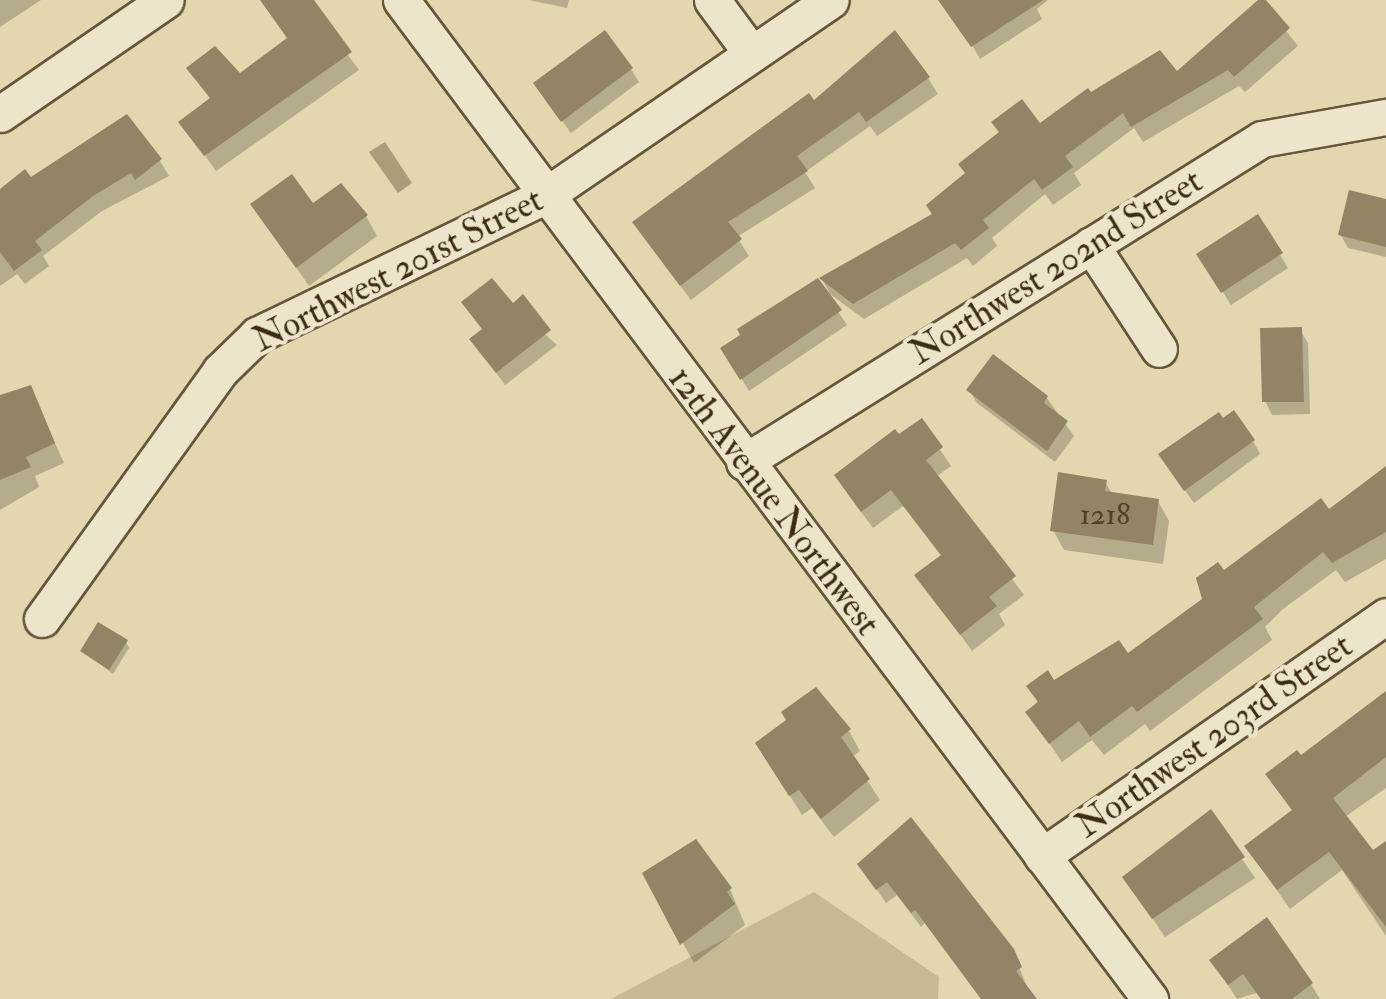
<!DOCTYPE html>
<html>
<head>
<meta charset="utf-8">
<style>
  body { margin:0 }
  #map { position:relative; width:1386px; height:999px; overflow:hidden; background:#e2d7ae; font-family:"IM FELL Double Pica",serif }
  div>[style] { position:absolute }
  .green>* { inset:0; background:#c6ba94 }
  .water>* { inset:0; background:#aa9d7a }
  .shadow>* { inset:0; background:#0003 }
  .building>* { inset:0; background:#928464 }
  .roads { filter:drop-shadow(2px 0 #66563a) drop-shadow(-2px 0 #66563a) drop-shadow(0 2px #66563a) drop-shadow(0 -2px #66563a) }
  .minor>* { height:35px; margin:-17.5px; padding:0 17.5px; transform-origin:17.5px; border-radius:17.5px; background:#ece5ca }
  span { translate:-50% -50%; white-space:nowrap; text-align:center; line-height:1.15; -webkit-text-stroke:8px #ece5ca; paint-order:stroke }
  .number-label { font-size:30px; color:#524128 }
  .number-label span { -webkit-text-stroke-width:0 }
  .street-label { font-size:35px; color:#3c2b14 }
</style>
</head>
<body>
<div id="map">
  <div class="green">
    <div style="clip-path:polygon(814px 892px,939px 977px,938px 999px,611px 999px)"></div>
  </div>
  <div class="water">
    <div style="clip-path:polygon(385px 142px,412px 183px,398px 193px,369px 152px)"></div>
  </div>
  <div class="shadow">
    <div style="clip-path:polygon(0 0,41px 0,0 27px)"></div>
    <div style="clip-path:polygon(276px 0,307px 0,359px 70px,216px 171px,182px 123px,211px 100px,190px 69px,239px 77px,289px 40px)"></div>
    <div style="clip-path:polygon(529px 0,569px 0,567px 8px)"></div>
    <div style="clip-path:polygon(946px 0,1048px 0,1037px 9px,1042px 19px,980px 59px)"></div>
    <div style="clip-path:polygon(1262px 0,1298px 46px,1245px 92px,1239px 86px,1143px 142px,1134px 128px,1074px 173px,1081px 185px,1053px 205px,1045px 194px,992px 238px,997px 246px,973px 266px,967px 258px,864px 319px,830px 294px,822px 279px,934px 215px,1040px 126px,1090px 95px,1177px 74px)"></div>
    <div style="clip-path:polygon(631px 69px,639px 82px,571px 133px,544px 96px)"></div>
    <div style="clip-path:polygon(928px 78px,938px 94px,877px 136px,870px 126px,805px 172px,815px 188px,737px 237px,749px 256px,691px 300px,645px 239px,813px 104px)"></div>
    <div style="clip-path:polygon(160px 161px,169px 176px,102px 211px,43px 256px,49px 266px,25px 284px,17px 274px,0 286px,0 204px,31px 181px)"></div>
    <div style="clip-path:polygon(1386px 202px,1386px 257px,1348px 248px,1340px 234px)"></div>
    <div style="clip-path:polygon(253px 205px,366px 216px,377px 236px,309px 286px)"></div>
    <div style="clip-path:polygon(1257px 217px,1288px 268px,1231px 305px,1199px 254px)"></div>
    <div style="clip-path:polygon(818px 282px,847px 325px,749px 391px,723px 349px)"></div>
    <div style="clip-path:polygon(513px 306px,557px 345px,505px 385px,472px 339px)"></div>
    <div style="clip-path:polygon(1300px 330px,1308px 343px,1310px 414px,1272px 415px,1265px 401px)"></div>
    <div style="clip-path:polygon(30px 388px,64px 463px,35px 476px,39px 487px,0 510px,0 400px)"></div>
    <div style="clip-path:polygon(969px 390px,1047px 398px,1074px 436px,1055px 462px,977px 403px)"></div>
    <div style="clip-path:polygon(921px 421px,951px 466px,936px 477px,1024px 595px,999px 614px,1005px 625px,972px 651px,917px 575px,942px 557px,903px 506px,873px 528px,847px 493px)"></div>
    <div style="clip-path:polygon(1253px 441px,1260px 454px,1194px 503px,1169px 468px)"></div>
    <div style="clip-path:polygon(1386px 469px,1386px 559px,1345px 582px,1336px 570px,1283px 609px,1265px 627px,1272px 640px,1150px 731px,1145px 724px,1104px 755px,1092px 740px,1062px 762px,1028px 712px,1054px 683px,1127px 656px,1205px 600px,1223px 573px,1328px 513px)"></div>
    <div style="clip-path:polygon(1105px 482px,1113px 495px,1158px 501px,1169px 521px,1163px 564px,1064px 550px,1053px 530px)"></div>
    <div style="clip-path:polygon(126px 642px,129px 648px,113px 674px,83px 651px)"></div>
    <div style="clip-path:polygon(815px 691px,849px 731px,860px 751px,852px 757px,880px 800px,834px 837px,812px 808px,802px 815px,769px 763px)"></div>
    <div style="clip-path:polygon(1386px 694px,1386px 788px,1345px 817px,1373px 854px,1386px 850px,1386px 936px,1342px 870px,1290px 909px,1247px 847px,1293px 812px,1269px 774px,1301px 759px)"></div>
    <div style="clip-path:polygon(1210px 812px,1255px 878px,1165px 937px,1125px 878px)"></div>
    <div style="clip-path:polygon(695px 842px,730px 889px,745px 925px,694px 963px,645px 874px)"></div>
    <div style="clip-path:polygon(860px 865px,1012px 950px,1032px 999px,981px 999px,925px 923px,921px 927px,897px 895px,886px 903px)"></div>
    <div style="clip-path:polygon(1212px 961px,1311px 984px,1320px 999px,1261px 999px,1256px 993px,1237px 999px)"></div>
  </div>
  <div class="building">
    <div style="clip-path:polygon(260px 0,314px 0,352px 52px,204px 156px,178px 122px,210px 98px,186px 68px,215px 46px,240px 73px,287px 38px)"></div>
    <div style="clip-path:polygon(938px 0,1043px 0,971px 47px)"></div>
    <div style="clip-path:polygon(1258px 0,1266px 0,1290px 28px,1234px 77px,1228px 70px,1131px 127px,1123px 113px,1065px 156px,1073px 167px,1042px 190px,1034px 179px,983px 220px,989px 228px,961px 250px,955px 243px,853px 304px,819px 278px,932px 214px,926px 205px,965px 173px,958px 164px,999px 132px,991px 122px,1022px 99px,1040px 123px,1088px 88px,1091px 92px,1160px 50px,1177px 71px)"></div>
    <div style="clip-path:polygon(605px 30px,633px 68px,561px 122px,533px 83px)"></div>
    <div style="clip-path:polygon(895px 30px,930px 77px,866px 122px,859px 112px,797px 156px,808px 171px,728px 222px,742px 239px,680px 286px,632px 222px,809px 93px,814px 100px)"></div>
    <div style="clip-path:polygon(127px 114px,162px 159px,135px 180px,131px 173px,93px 196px,35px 241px,42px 250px,14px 271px,0 252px,0 189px,25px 169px,31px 177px)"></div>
    <div style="clip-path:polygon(292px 174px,313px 203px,341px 183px,368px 215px,296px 268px,250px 204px)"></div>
    <div style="clip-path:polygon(1349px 190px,1386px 199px,1386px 247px,1338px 235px)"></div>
    <div style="clip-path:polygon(1258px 214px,1283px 253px,1221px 293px,1196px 254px)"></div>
    <div style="clip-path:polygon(492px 278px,513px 303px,523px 294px,551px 330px,496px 373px,469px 339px,482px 329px,461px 302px)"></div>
    <div style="clip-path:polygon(818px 278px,842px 310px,740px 380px,720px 348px,740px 335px,737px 329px)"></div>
    <div style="clip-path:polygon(1302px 327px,1304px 402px,1262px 402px,1260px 328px)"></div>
    <div style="clip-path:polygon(993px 354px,1048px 396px,1044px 403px,1068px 421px,1047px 451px,966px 390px)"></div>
    <div style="clip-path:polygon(31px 385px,55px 443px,26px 457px,31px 467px,0 480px,0 395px)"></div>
    <div style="clip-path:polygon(1234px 410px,1255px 440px,1184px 491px,1158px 454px,1219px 412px,1223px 418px)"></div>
    <div style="clip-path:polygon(922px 418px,943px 447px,926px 460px,1016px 576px,989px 597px,997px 606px,960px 635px,914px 575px,941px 555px,891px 490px,861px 512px,834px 475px,895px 429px,899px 434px)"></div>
    <div style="clip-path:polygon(1386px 466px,1386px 532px,1332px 563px,1323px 552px,1254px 607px,1263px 619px,1137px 712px,1132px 706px,1090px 737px,1079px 721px,1049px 744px,1025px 712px,1038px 702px,1026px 686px,1048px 670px,1054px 680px,1119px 640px,1128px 653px,1202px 599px,1196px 578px,1218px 562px,1224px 570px,1321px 498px,1329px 509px)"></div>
    <div style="clip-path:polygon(1058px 472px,1107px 480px,1105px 491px,1159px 499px,1153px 545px,1050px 531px)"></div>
    <div style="clip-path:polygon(98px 622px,128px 640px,109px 670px,80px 651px)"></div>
    <div style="clip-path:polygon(816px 687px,851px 729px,841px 737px,870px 779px,821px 819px,799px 790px,789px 796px,755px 743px,786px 720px,781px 712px)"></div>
    <div style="clip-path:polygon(1386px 691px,1386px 757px,1333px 798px,1373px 850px,1386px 841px,1386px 927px,1329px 852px,1277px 890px,1244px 846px,1292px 810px,1265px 774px,1297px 750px,1301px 755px)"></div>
    <div style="clip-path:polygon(1211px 809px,1245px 857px,1152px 919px,1122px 877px)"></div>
    <div style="clip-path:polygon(911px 817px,1014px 949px,1022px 967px,1016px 971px,1037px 999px,981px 999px,915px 910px,911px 913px,887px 882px,876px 890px,857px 864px)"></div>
    <div style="clip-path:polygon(696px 839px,732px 888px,727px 892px,735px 904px,680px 945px,642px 873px)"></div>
    <div style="clip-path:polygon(1267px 917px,1313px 983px,1292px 999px,1261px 999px,1243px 974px,1228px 985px,1209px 960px)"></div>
  </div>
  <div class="roads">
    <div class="minor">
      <div style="left:401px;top:0;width:1249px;rotate:53.14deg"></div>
      <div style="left:712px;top:0;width:67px;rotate:53.5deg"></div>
      <div style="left:0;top:114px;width:201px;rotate:-34.5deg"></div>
      <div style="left:1091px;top:245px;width:124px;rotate:56.8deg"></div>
      <div style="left:744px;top:462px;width:610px;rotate:-31.95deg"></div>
      <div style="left:1262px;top:139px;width:126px;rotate:-10.1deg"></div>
      <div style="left:42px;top:619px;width:305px;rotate:-54.3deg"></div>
      <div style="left:220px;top:371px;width:52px;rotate:-44.2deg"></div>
      <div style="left:257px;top:335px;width:321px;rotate:-25.8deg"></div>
      <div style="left:546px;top:195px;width:345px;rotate:-34.4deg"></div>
      <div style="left:1042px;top:856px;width:419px;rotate:-34.9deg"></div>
    </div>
  </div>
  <div class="number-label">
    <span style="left:1105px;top:515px">1218</span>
  </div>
  <div class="street-label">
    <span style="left:1056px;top:267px;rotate:-32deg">Northwest 202nd Street</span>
    <span style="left:398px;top:270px;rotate:-27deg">Northwest 201st Street</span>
    <span style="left:774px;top:501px;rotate:53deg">12th Avenue Northwest</span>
    <span style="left:1214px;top:736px;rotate:-35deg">Northwest 203rd Street</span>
  </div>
</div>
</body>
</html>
